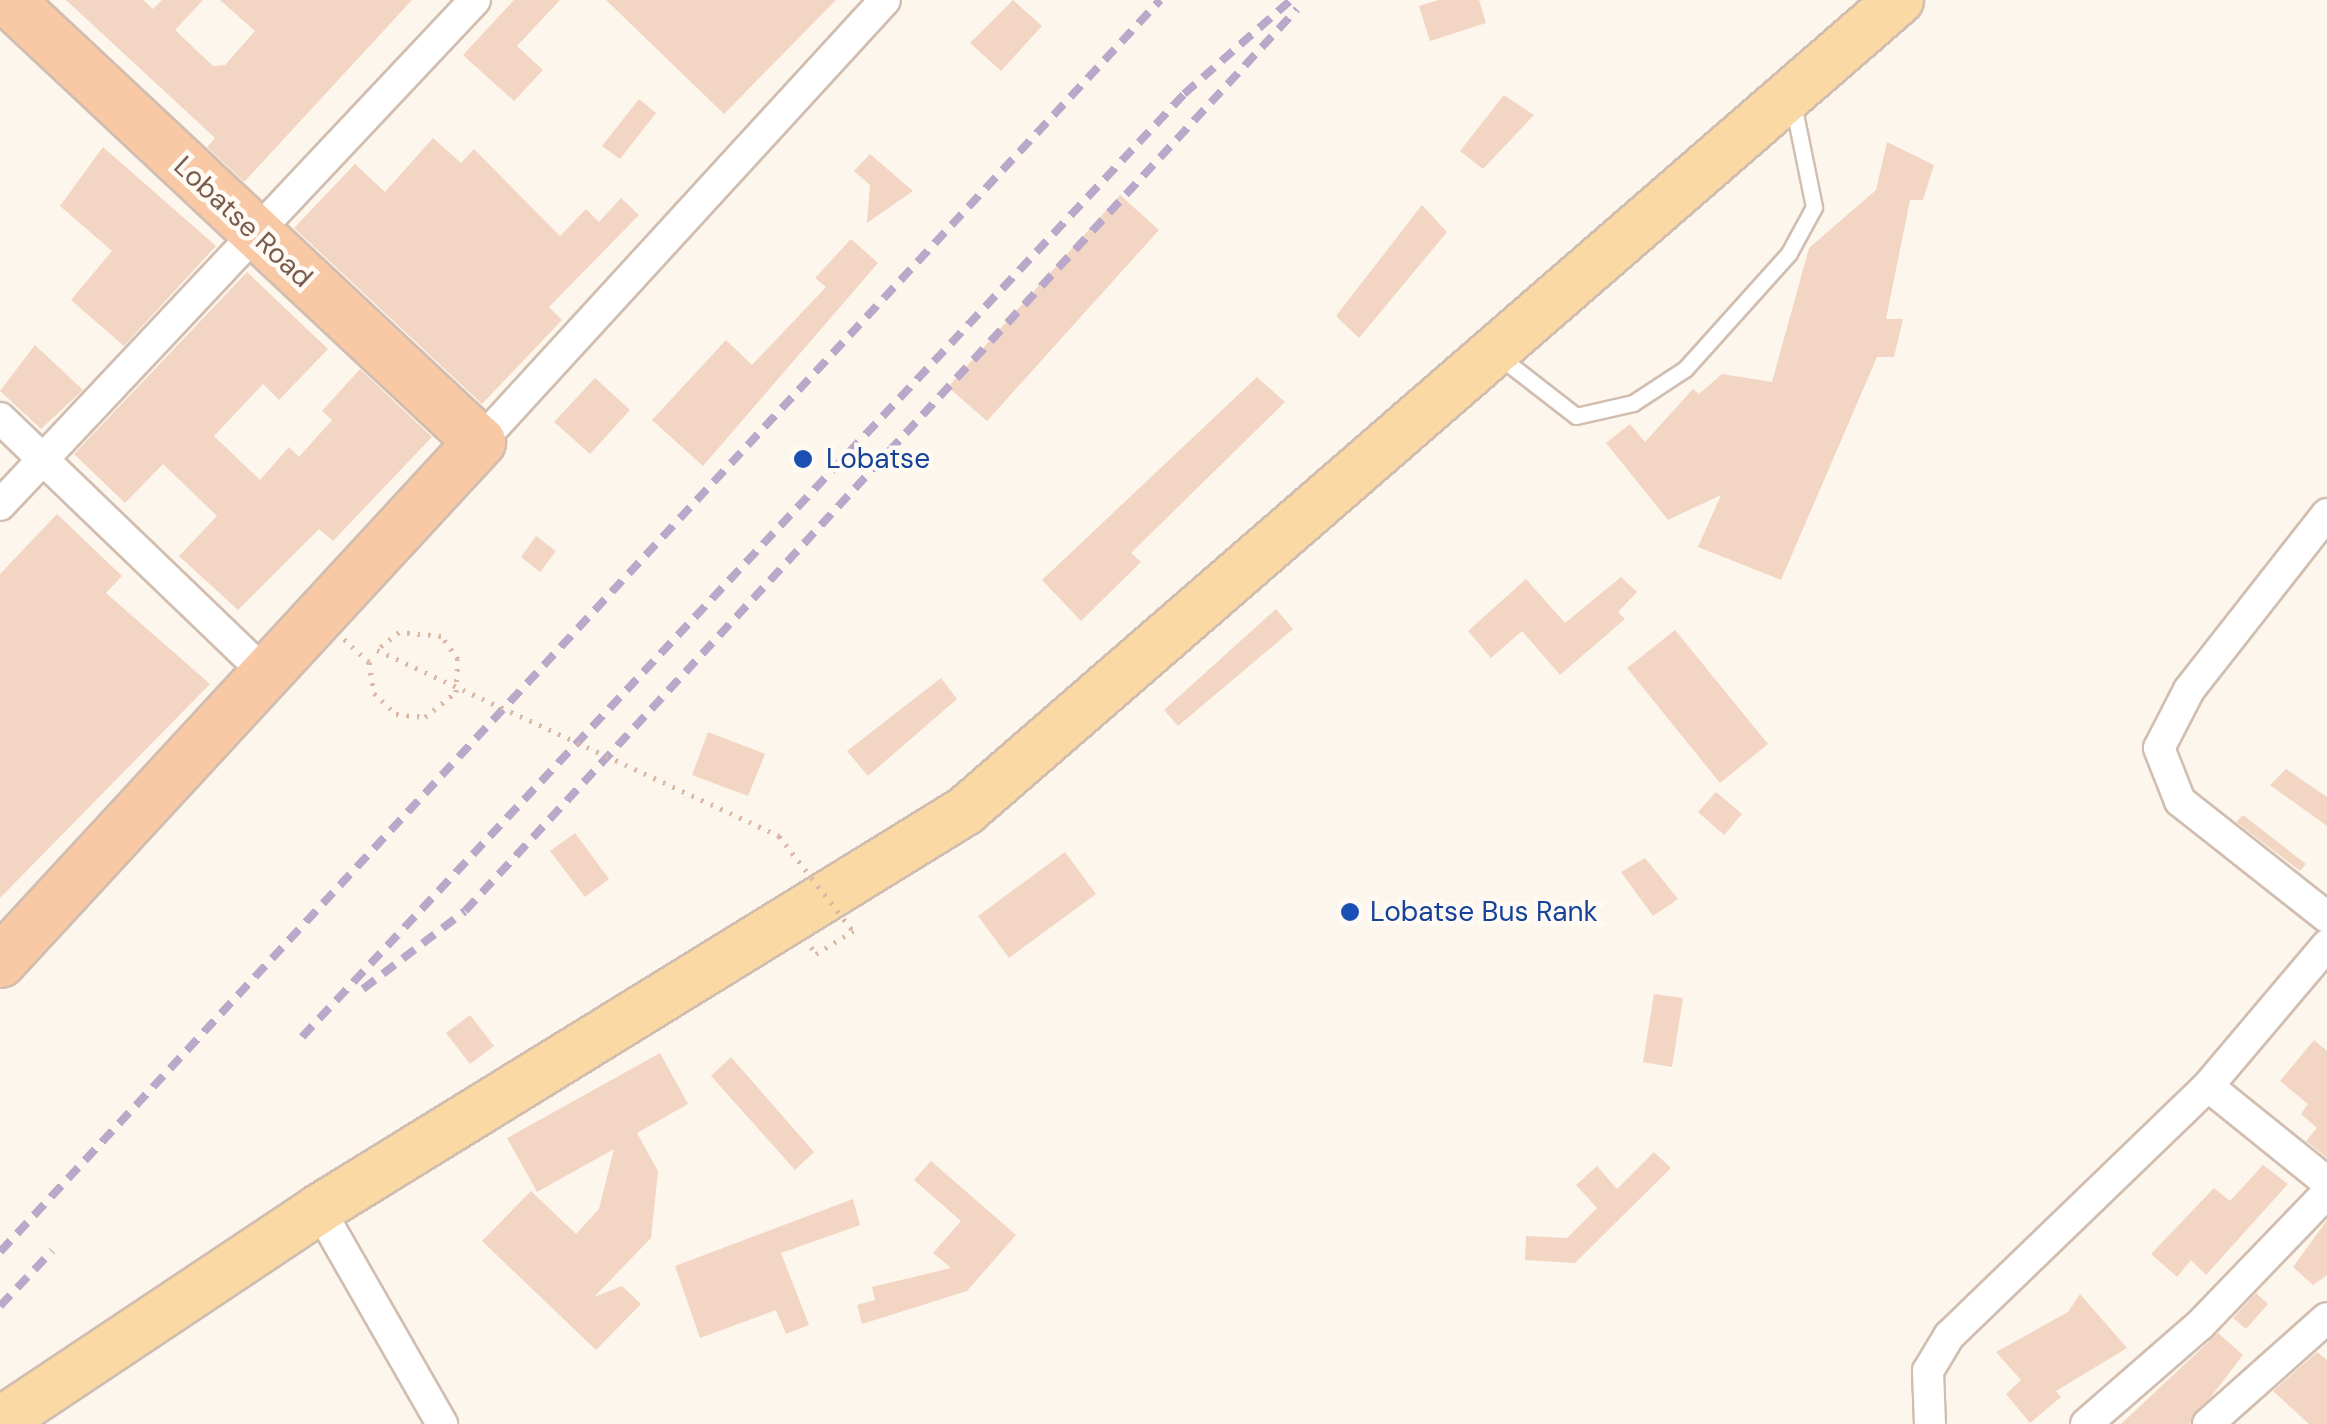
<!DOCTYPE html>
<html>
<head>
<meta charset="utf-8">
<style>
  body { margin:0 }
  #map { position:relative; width:2327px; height:1424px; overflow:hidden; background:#fdf6ec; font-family:"DM Sans",sans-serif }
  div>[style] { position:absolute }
  .building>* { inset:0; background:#f3d5c3 }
  .path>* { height:5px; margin-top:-2.5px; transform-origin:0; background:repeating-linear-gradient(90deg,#d9b8a5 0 2.5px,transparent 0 10.5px) }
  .roads { filter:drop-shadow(2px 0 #d1beb0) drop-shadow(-2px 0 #d1beb0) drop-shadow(0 2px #d1beb0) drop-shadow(0 -2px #d1beb0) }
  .service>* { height:15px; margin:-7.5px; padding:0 7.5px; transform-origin:7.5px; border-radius:7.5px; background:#fff }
  .minor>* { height:30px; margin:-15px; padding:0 15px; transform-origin:15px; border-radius:15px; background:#fff }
  .primary>* { height:48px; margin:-24px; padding:0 24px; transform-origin:24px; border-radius:24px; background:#fbd9a5 }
  .trunk>* { height:50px; margin:-25px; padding:0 25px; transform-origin:25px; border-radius:25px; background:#f9c8a4 }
  .rail>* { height:8px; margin-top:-4px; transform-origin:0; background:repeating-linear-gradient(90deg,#b9a8c9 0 15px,transparent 0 25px) }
  .path-bridge>* { height:5px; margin-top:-2.5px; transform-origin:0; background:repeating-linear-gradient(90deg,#d9b8a5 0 2.5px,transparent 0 10.5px) }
  .dots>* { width:28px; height:28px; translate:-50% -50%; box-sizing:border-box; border:5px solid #fffaf3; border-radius:50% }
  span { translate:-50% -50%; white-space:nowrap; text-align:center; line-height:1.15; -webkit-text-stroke:9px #fffaf3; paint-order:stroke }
  .street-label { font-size:28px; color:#7a5c4d }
  .transit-label { font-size:28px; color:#164399 }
  .left { translate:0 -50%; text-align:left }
</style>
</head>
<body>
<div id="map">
  <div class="building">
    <div style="clip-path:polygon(66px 0,143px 0,153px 9px,162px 0,203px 0,175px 30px,213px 66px,225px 65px,255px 31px,220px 0,412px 0,244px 182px,207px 147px,215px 138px)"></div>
    <div style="clip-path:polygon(514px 0,560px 0,517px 46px,543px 70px,514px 101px,463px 55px)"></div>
    <div style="clip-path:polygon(606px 0,836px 0,724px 114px)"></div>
    <div style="clip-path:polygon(1013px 0,1042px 26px,1001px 71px,970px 43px)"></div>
    <div style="clip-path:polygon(1439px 0,1479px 0,1486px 23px,1430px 41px,1419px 6px)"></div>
    <div style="clip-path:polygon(1504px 95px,1534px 115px,1483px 169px,1460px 151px)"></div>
    <div style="clip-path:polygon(639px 99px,656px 113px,620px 159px,602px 146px)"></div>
    <div style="clip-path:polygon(433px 138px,461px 163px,474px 149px,560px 236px,586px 209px,599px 222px,621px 198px,639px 215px,549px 307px,562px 320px,482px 404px,294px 228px,355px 164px,385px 192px)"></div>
    <div style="clip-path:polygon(1887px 142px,1934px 165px,1923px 200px,1910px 200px,1886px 319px,1903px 319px,1894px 357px,1877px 357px,1781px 580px,1698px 547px,1721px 495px,1668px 520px,1606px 443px,1630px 424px,1645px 442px,1693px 389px,1699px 394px,1722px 374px,1772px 382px,1809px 248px,1876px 190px)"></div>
    <div style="clip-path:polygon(103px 147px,216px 246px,124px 346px,71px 300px,112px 251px,60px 206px)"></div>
    <div style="clip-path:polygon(870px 154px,913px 191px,867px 223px,870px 185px,854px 171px)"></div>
    <div style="clip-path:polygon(1120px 195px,1159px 230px,987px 421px,948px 387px)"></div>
    <div style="clip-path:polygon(1422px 205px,1447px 232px,1359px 338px,1336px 316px)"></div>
    <div style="clip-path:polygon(851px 239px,878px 263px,703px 466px,652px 420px,726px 340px,752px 365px,826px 287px,815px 278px)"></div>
    <div style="clip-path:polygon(247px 272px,328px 349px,279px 400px,263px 384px,214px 436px,260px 480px,289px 447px,299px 457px,332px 420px,322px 411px,360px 369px,432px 437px,333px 541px,319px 529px,238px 610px,179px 556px,217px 516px,163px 464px,125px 503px,74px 454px)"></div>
    <div style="clip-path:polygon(35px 345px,83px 390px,41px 429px,0 391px)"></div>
    <div style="clip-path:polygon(1257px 377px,1285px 402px,1131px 553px,1141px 562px,1081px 621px,1042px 580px)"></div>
    <div style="clip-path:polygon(595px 378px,630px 410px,590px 454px,554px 422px)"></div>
    <div style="clip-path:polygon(57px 514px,122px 576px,106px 593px,210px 684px,0 898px,0 574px)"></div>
    <div style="clip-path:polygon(536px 536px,556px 551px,540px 572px,521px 557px)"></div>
    <div style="clip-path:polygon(1621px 577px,1637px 592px,1618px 612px,1625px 619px,1560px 675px,1522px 631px,1491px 658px,1468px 631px,1526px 579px,1565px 623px)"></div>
    <div style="clip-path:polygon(1276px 609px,1293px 629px,1178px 726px,1164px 710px)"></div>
    <div style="clip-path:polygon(1675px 630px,1768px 744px,1720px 783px,1627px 668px)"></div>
    <div style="clip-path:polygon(941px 678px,957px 699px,868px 776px,847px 751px)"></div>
    <div style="clip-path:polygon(708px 732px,765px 754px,748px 796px,692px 775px)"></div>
    <div style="clip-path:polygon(2286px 769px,2327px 797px,2327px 826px,2270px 785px)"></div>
    <div style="clip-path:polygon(1716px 792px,1742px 814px,1724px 835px,1698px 812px)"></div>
    <div style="clip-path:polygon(2243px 815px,2306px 864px,2300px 871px,2236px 822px)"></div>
    <div style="clip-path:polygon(575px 833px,609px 879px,585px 897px,550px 851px)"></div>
    <div style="clip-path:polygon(1065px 852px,1096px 894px,1009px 958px,978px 916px)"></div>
    <div style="clip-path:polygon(1645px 858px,1678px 899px,1653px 916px,1621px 872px)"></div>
    <div style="clip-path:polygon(1654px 994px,1683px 998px,1672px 1067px,1643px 1062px)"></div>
    <div style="clip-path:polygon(470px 1015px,494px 1046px,470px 1064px,446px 1033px)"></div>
    <div style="clip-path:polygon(2314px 1040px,2327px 1051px,2327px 1158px,2306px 1141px,2317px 1128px,2301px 1114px,2308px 1104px,2280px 1081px)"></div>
    <div style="clip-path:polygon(660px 1053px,688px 1104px,637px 1133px,658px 1171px,651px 1238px,594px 1297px,622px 1286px,641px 1304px,596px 1350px,482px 1241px,531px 1191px,576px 1234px,599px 1209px,614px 1149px,537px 1192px,507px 1138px)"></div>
    <div style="clip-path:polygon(731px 1057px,814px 1152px,795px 1170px,711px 1076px)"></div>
    <div style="clip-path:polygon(1654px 1152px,1671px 1168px,1575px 1263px,1525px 1260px,1526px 1236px,1567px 1238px,1597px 1208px,1576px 1185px,1597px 1166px,1617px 1189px)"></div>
    <div style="clip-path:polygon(931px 1161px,1016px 1235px,967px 1291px,862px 1324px,857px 1305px,875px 1300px,872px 1287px,951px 1268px,933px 1253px,961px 1221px,914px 1180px)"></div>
    <div style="clip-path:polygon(2263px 1165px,2288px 1184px,2206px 1275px,2191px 1260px,2177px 1277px,2151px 1254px,2214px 1188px,2230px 1201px)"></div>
    <div style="clip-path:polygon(853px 1199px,860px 1225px,781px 1253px,809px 1325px,786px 1334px,776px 1310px,700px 1338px,675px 1266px)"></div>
    <div style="clip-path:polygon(2327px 1220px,2327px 1275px,2313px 1285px,2293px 1267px)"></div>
    <div style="clip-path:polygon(2256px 1293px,2268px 1304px,2246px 1329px,2233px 1318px)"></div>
    <div style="clip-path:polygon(2080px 1294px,2127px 1348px,2056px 1391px,2061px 1397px,2030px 1423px,2006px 1394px,2021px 1380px,1996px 1352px,2068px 1312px)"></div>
    <div style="clip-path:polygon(2218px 1333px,2243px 1355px,2190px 1424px,2121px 1424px)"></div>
    <div style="clip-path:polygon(2317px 1352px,2327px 1360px,2327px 1424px,2309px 1424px,2273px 1391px)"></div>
  </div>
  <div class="path">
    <div style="left:344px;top:639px;width:34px;rotate:43deg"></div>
    <div style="left:369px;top:662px;width:31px;rotate:81deg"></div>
    <div style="left:374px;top:693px;width:30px;rotate:44deg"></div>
    <div style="left:396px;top:714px;width:29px;rotate:6deg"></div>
    <div style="left:425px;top:717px;width:40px;rotate:-39deg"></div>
    <div style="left:456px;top:692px;width:33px;rotate:-87deg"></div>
    <div style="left:458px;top:659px;width:29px;rotate:-126deg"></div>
    <div style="left:441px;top:636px;width:42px;rotate:-174.6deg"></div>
    <div style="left:399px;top:632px;width:28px;rotate:141deg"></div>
    <div style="left:811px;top:947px;width:9px;rotate:54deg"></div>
    <div style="left:816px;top:954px;width:44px;rotate:-31.9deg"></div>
  </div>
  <div class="roads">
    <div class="service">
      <div style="left:1500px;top:357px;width:96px;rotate:37.8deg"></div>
      <div style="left:1576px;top:416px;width:58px;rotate:-12.8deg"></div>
      <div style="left:1633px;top:403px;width:62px;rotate:-33.2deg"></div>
      <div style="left:1685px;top:369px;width:156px;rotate:-48.1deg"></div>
      <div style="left:1789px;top:253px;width:52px;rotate:-61.5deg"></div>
      <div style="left:1814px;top:207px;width:105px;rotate:-101.5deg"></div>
    </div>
    <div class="minor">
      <div style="left:0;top:418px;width:366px;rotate:43.9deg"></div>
      <div style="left:480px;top:442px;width:599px;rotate:-47.5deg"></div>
      <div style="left:0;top:505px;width:693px;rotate:-46.75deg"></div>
      <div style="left:2327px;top:514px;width:224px;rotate:128.1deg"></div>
      <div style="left:2189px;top:690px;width:65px;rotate:117.3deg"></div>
      <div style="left:2159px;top:748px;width:57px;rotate:68.4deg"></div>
      <div style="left:2180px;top:801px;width:187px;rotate:38.3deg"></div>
      <div style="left:2208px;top:1086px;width:153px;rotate:38.9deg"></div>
      <div style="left:319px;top:1209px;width:248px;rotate:60.2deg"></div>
      <div style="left:1930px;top:1424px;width:53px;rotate:-92.2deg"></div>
      <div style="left:1928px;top:1371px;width:41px;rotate:-59deg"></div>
      <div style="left:1949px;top:1336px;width:360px;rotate:-44deg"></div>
      <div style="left:2208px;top:1086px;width:185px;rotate:-49.8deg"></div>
      <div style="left:2086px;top:1424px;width:151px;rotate:-41deg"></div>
      <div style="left:2200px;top:1325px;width:183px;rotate:-46.1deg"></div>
      <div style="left:2208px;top:1424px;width:159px;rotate:-41.7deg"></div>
    </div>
    <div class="primary">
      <div style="left:0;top:1422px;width:384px;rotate:-33.7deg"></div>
      <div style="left:319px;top:1209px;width:759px;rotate:-31.64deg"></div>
      <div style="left:965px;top:811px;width:1237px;rotate:-40.97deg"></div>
    </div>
    <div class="trunk">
      <div style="left:0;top:962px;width:708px;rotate:-47.29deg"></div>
      <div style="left:480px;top:442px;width:647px;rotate:-136.88deg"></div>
    </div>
  </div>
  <div class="rail">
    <div style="left:363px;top:989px;width:128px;rotate:-37.4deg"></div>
    <div style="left:465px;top:911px;width:1227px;rotate:-47.31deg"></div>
    <div style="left:302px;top:1037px;width:1291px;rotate:-46.91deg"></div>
    <div style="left:1184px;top:94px;width:142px;rotate:-41.3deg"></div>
    <div style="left:0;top:1252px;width:1707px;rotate:-47.18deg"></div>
    <div style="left:0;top:1306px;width:76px;rotate:-46.6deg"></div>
  </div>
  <div class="path-bridge">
    <div style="left:377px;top:650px;width:443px;rotate:24.8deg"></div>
    <div style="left:779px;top:836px;width:120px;rotate:52.1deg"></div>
  </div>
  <div class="dots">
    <div style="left:803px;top:459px;background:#1a4fb4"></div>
    <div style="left:1350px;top:912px;background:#1a4fb4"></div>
  </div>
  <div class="street-label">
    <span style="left:243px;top:222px;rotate:43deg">Lobatse Road</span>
  </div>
  <div class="transit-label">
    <span class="left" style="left:826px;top:459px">Lobatse</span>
    <span class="left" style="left:1370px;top:912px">Lobatse Bus Rank</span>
  </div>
</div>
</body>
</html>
